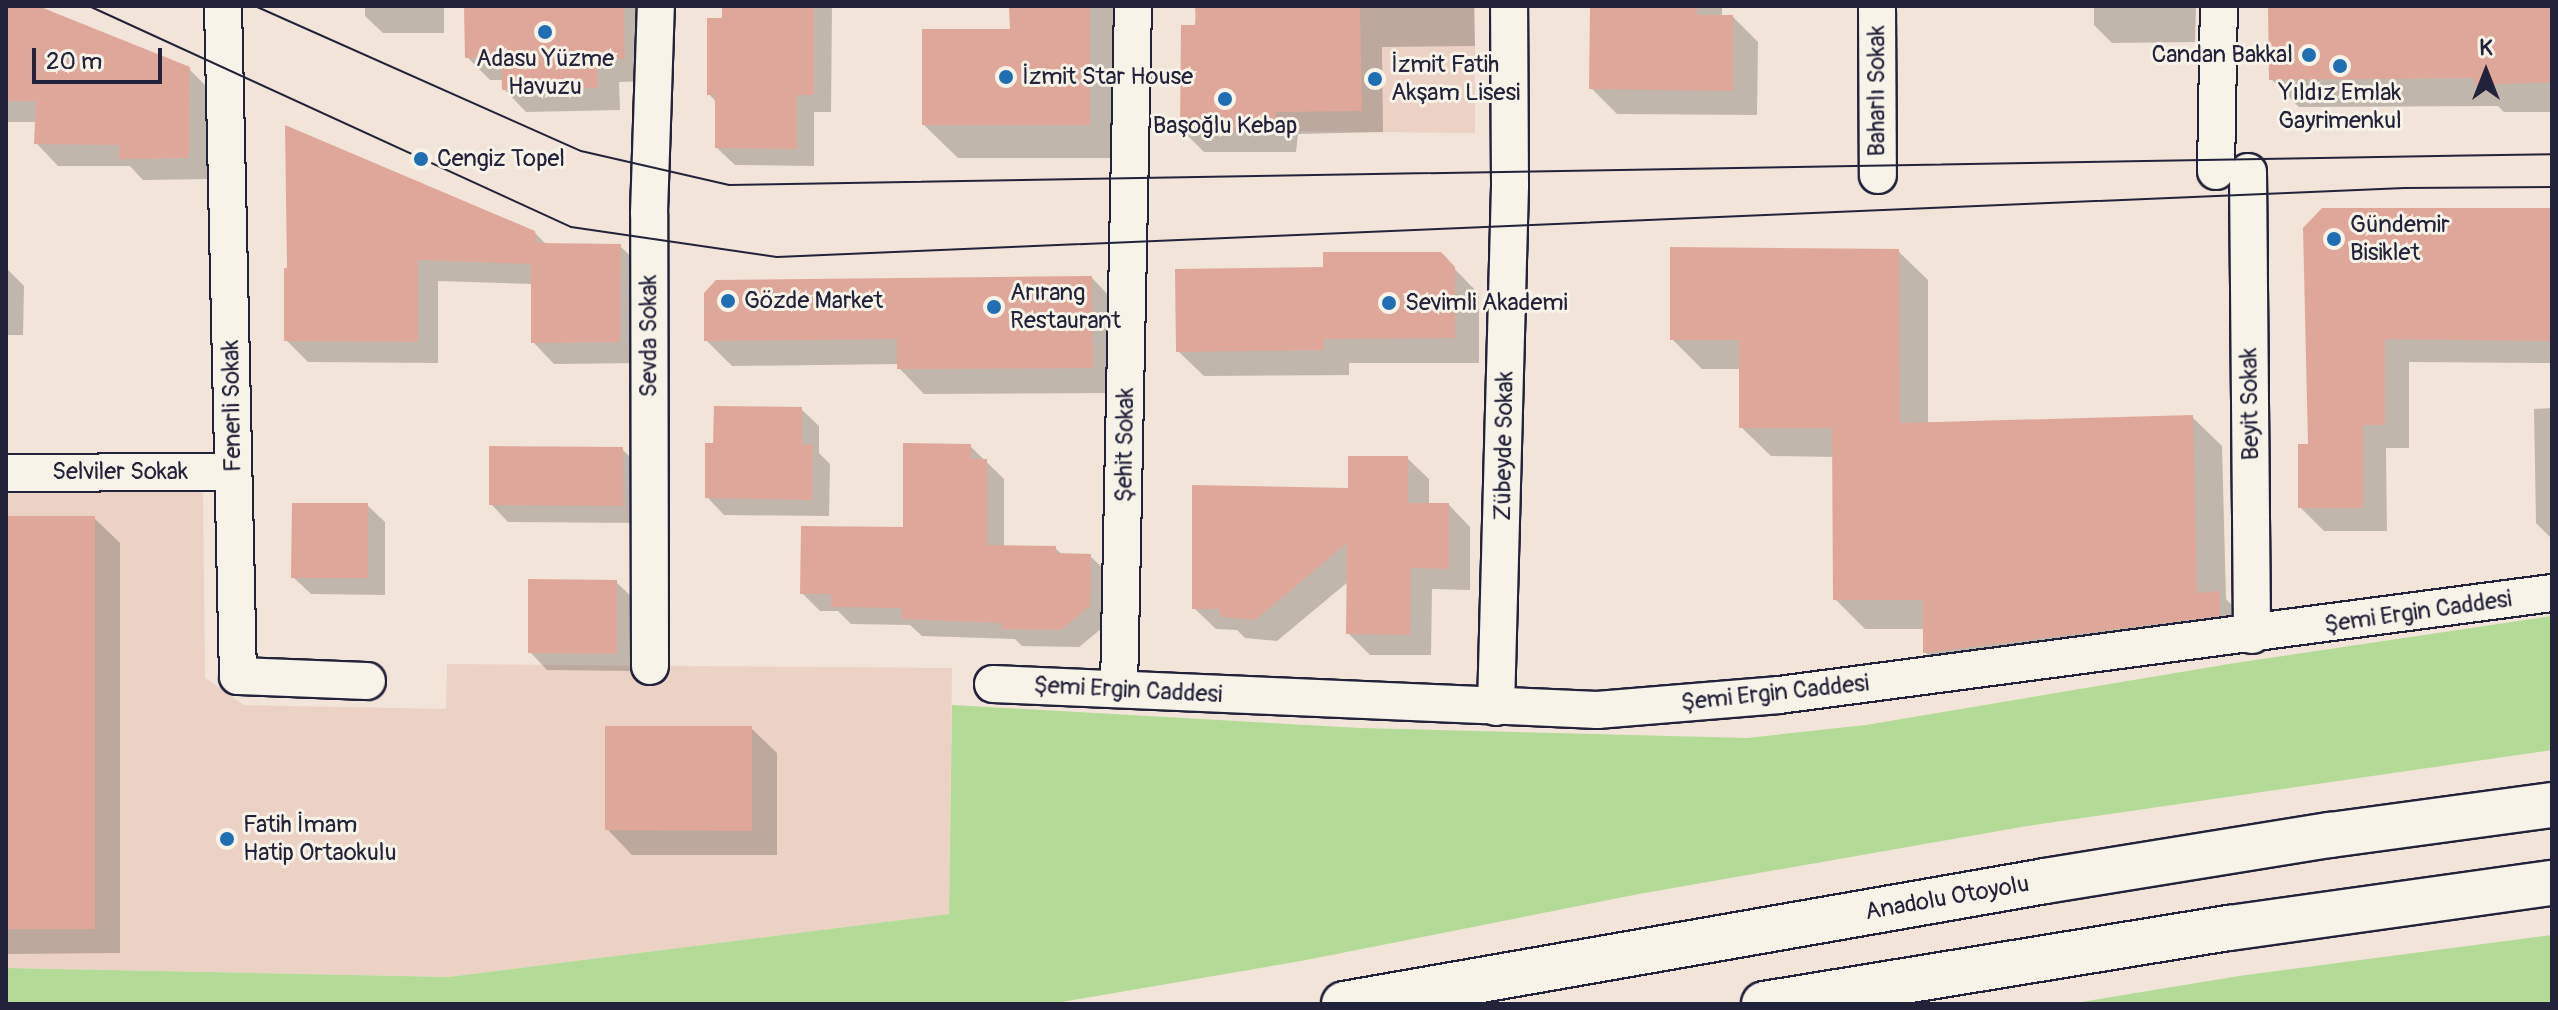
<!DOCTYPE html>
<html>
<head>
<meta charset="utf-8">
<style>
  body { margin:0 }
  #map { position:relative; width:2558px; height:1010px; overflow:hidden; background:#f2e4d8; font-family:Pangolin,sans-serif }
  div>[style] { position:absolute }
  .built>* { inset:0; background:#ecd2c5 }
  .green>* { inset:0; background:#b3db97 }
  .shadow>* { inset:0; background:#0003 }
  .building>* { inset:0; background:#dfa799 }
  .roads { filter:drop-shadow(2px 0 #22223b) drop-shadow(-2px 0 #22223b) drop-shadow(0 2px #22223b) drop-shadow(0 -2px #22223b) }
  .street>* { height:36px; margin:-18px; padding:0 18px; transform-origin:18px; border-radius:18px; background:#f7f3e8 }
  .highway>* { height:44px; margin:-22px; padding:0 22px; transform-origin:22px; border-radius:22px; background:#f7f3e8 }
  .tram>* { height:2px; margin:-1px; padding:0 1px; transform-origin:1px; border-radius:1px; background:#22223b }
  .dots>* { width:22px; height:22px; translate:-50% -50%; box-sizing:border-box; border:4px solid #f7f3e8; border-radius:50% }
  span { translate:-50% -50%; white-space:nowrap; text-align:center; line-height:1.15; -webkit-text-stroke:6px #f7f3e8; paint-order:stroke }
  .poi-label { font-size:24px; color:#22223b }
  .right { translate:-100% -50%; text-align:right }
  .left { translate:0 -50%; text-align:left }
  .street-label { font-size:24px; color:#22223b }
  .frame { position:absolute; inset:0; border:8px solid #22223b; pointer-events:none }
  .north { position:absolute; left:2446px; top:32px; width:80px; height:80px; -webkit-text-stroke:6px #f7f3e8; paint-order:stroke; rotate:0deg; font-size:22px; font-weight:700; line-height:32px; text-align:center; color:#22223b }
  .north::after { content:''; display:block; margin:auto; width:28px; height:36px; background:#22223b; clip-path:polygon(50% 0,100% 100%,50% 72%,0 100%) }
  .scale { position:absolute; left:32px; top:48px; width:130px; height:36px; box-sizing:border-box; border:4px solid #22223b; border-top:0; padding-left:10px; font-size:24px; line-height:28px; white-space:nowrap; color:#22223b; -webkit-text-stroke:6px #f7f3e8; paint-order:stroke }
</style>
</head>
<body>
<div id="map">
  <div class="built">
    <div style="clip-path:polygon(1275px 6px,1475px 6px,1475px 133px,1275px 131px)"></div>
    <div style="clip-path:polygon(6px 492px,203px 492px,205px 678px,244px 705px,446px 709px,447px 664px,952px 668px,949px 914px,448px 977px,6px 968px)"></div>
  </div>
  <div class="green">
    <div style="clip-path:polygon(2552px 616px,2552px 750px,2027px 826px,1639px 894px,1301px 961px,1050px 1004px,6px 1004px,6px 968px,448px 977px,949px 914px,952px 705px,1360px 728px,1747px 738px,1866px 725px,2235px 663px)"></div>
    <div style="clip-path:polygon(2552px 935px,2552px 1004px,2069px 1004px,2239px 976px)"></div>
  </div>
  <div class="shadow">
    <div style="clip-path:polygon(6px 6px,32px 6px,189px 69px,211px 91px,211px 179px,143px 180px,130px 166px,58px 166px,36px 143px,37px 122px,6px 122px)"></div>
    <div style="clip-path:polygon(365px 6px,444px 6px,444px 33px,383px 33px,365px 16px)"></div>
    <div style="clip-path:polygon(466px 6px,645px 6px,647px 81px,619px 82px,620px 110px,526px 112px,504px 89px,504px 80px,490px 80px,467px 57px)"></div>
    <div style="clip-path:polygon(724px 6px,832px 6px,831px 112px,814px 112px,814px 166px,735px 165px,717px 148px,717px 103px,709px 94px)"></div>
    <div style="clip-path:polygon(1011px 6px,1138px 6px,1123px 158px,958px 158px,924px 125px,1012px 31px)"></div>
    <div style="clip-path:polygon(1197px 6px,1474px 6px,1475px 46px,1382px 47px,1383px 132px,1298px 134px,1296px 152px,1204px 152px,1182px 130px)"></div>
    <div style="clip-path:polygon(1591px 6px,1722px 6px,1722px 17px,1733px 17px,1758px 42px,1757px 115px,1617px 114px,1591px 88px)"></div>
    <div style="clip-path:polygon(2094px 6px,2196px 6px,2195px 42px,2112px 43px,2094px 25px)"></div>
    <div style="clip-path:polygon(2270px 6px,2552px 6px,2552px 112px,2504px 112px,2498px 106px,2299px 107px,2271px 79px)"></div>
    <div style="clip-path:polygon(2552px 210px,2552px 363px,2409px 362px,2409px 448px,2386px 448px,2387px 531px,2324px 531px,2300px 507px,2310px 446px,2305px 229px)"></div>
    <div style="clip-path:polygon(534px 232px,547px 245px,620px 246px,642px 267px,641px 363px,554px 364px,533px 342px,533px 284px,438px 281px,438px 363px,308px 362px,286px 340px,286px 270px)"></div>
    <div style="clip-path:polygon(1898px 251px,1928px 280px,1928px 424px,2192px 417px,2222px 446px,2226px 599px,2249px 622px,1955px 682px,1925px 652px,1925px 629px,1865px 629px,1835px 599px,1835px 457px,1771px 456px,1741px 427px,1741px 369px,1702px 369px,1672px 339px)"></div>
    <div style="clip-path:polygon(1440px 254px,1479px 294px,1479px 363px,1349px 363px,1349px 375px,1204px 376px,1178px 351px,1325px 269px)"></div>
    <div style="clip-path:polygon(6px 268px,24px 286px,23px 335px,6px 335px)"></div>
    <div style="clip-path:polygon(1092px 278px,1117px 304px,1118px 393px,924px 394px,899px 368px,899px 364px,732px 366px,706px 340px)"></div>
    <div style="clip-path:polygon(2552px 408px,2552px 539px,2536px 523px,2534px 409px)"></div>
    <div style="clip-path:polygon(801px 409px,819px 426px,819px 453px,830px 464px,829px 516px,724px 515px,707px 497px)"></div>
    <div style="clip-path:polygon(970px 446px,1004px 479px,1004px 547px,1055px 548px,1063px 555px,1090px 556px,1108px 573px,1107px 624px,1079px 647px,1022px 646px,1015px 639px,922px 636px,910px 625px,851px 624px,838px 611px,820px 611px,802px 593px,905px 529px)"></div>
    <div style="clip-path:polygon(622px 449px,640px 467px,639px 523px,508px 522px,491px 504px)"></div>
    <div style="clip-path:polygon(1407px 458px,1429px 479px,1429px 505px,1449px 505px,1470px 527px,1470px 590px,1432px 589px,1431px 655px,1370px 655px,1348px 633px,1349px 581px,1277px 641px,1245px 638px,1237px 630px,1216px 629px,1194px 608px,1350px 490px)"></div>
    <div style="clip-path:polygon(367px 505px,385px 522px,385px 595px,311px 594px,293px 577px)"></div>
    <div style="clip-path:polygon(6px 518px,94px 518px,120px 543px,120px 953px,6px 954px)"></div>
    <div style="clip-path:polygon(616px 582px,634px 599px,633px 671px,547px 670px,530px 652px)"></div>
    <div style="clip-path:polygon(751px 728px,777px 753px,777px 855px,632px 855px,607px 829px)"></div>
  </div>
  <div class="building">
    <div style="clip-path:polygon(6px 6px,38px 6px,190px 67px,189px 158px,119px 159px,119px 145px,34px 144px,36px 101px,6px 101px)"></div>
    <div style="clip-path:polygon(464px 6px,624px 6px,625px 59px,597px 60px,598px 88px,502px 90px,501px 58px,465px 58px)"></div>
    <div style="clip-path:polygon(722px 6px,814px 6px,814px 95px,797px 95px,797px 149px,715px 148px,715px 95px,707px 95px,707px 18px,722px 18px)"></div>
    <div style="clip-path:polygon(1009px 6px,1090px 6px,1090px 125px,922px 125px,922px 29px,1010px 29px)"></div>
    <div style="clip-path:polygon(1195px 6px,1360px 6px,1362px 111px,1276px 112px,1274px 131px,1180px 131px,1181px 25px,1196px 25px)"></div>
    <div style="clip-path:polygon(1590px 6px,1697px 6px,1697px 15px,1733px 15px,1733px 91px,1589px 89px)"></div>
    <div style="clip-path:polygon(2268px 6px,2552px 6px,2552px 82px,2474px 85px,2474px 78px,2269px 80px)"></div>
    <div style="clip-path:polygon(285px 125px,535px 231px,537px 243px,621px 244px,620px 342px,531px 343px,531px 264px,418px 260px,418px 342px,284px 341px,284px 268px,287px 268px)"></div>
    <div style="clip-path:polygon(2322px 208px,2552px 208px,2552px 341px,2385px 339px,2385px 425px,2363px 425px,2363px 508px,2298px 508px,2298px 444px,2308px 444px,2303px 228px)"></div>
    <div style="clip-path:polygon(1670px 247px,1899px 249px,1900px 423px,2193px 415px,2197px 593px,2220px 591px,2220px 616px,1923px 653px,1923px 600px,1833px 600px,1832px 428px,1739px 428px,1739px 340px,1670px 340px)"></div>
    <div style="clip-path:polygon(1323px 252px,1441px 252px,1455px 267px,1455px 338px,1324px 339px,1324px 350px,1176px 352px,1175px 269px,1323px 267px)"></div>
    <div style="clip-path:polygon(1092px 276px,1093px 368px,897px 369px,897px 339px,704px 341px,704px 293px,716px 280px)"></div>
    <div style="clip-path:polygon(714px 406px,802px 407px,802px 444px,813px 445px,812px 500px,705px 498px,705px 443px,713px 443px)"></div>
    <div style="clip-path:polygon(903px 443px,971px 444px,971px 459px,987px 459px,987px 545px,1056px 546px,1056px 553px,1091px 554px,1090px 606px,1061px 630px,1002px 629px,1002px 623px,902px 619px,902px 608px,831px 607px,831px 594px,800px 594px,801px 526px,903px 527px)"></div>
    <div style="clip-path:polygon(489px 446px,623px 447px,623px 506px,489px 505px)"></div>
    <div style="clip-path:polygon(1348px 456px,1408px 456px,1408px 503px,1449px 503px,1449px 569px,1411px 568px,1410px 635px,1346px 634px,1347px 543px,1255px 620px,1221px 617px,1219px 609px,1192px 609px,1192px 485px,1348px 488px)"></div>
    <div style="clip-path:polygon(292px 503px,368px 503px,368px 578px,291px 578px)"></div>
    <div style="clip-path:polygon(6px 516px,95px 516px,95px 929px,6px 929px)"></div>
    <div style="clip-path:polygon(528px 579px,617px 580px,617px 654px,528px 653px)"></div>
    <div style="clip-path:polygon(605px 726px,752px 726px,752px 831px,605px 830px)"></div>
  </div>
  <div class="roads">
    <div class="street">
      <div style="left:223px;top:6px;width:670px;rotate:88.72deg"></div>
      <div style="left:238px;top:676px;width:129px;rotate:2.2deg"></div>
      <div style="left:1877px;top:6px;width:169px;rotate:89.7deg"></div>
      <div style="left:2216px;top:171px;width:165px;rotate:-89deg"></div>
      <div style="left:2248px;top:172px;width:463px;rotate:89.5deg"></div>
      <div style="left:6px;top:473px;width:227px;rotate:-0.3deg"></div>
      <div style="left:650px;top:666px;width:453px;rotate:-90.1deg"></div>
      <div style="left:649px;top:213px;width:207px;rotate:-88.1deg"></div>
      <div style="left:993px;top:684px;width:605px;rotate:2.46deg"></div>
      <div style="left:1597px;top:710px;width:183px;rotate:-4.7deg"></div>
      <div style="left:1779px;top:695px;width:780px;rotate:-7.52deg"></div>
      <div style="left:1119px;top:689px;width:683px;rotate:-88.83deg"></div>
      <div style="left:1496px;top:707px;width:522px;rotate:-88.46deg"></div>
      <div style="left:1510px;top:185px;width:179px;rotate:-90.3deg"></div>
    </div>
    <div class="highway">
      <div style="left:1344px;top:1004px;width:712px;rotate:-9.95deg"></div>
      <div style="left:2045px;top:881px;width:289px;rotate:-9.2deg"></div>
      <div style="left:2330px;top:835px;width:224px;rotate:-7.7deg"></div>
      <div style="left:1764px;top:1004px;width:472px;rotate:-9.3deg"></div>
      <div style="left:2230px;top:928px;width:325px;rotate:-8deg"></div>
    </div>
  </div>
  <div class="tram">
    <div style="left:89px;top:6px;width:530px;rotate:24.63deg"></div>
    <div style="left:571px;top:227px;width:208px;rotate:8.3deg"></div>
    <div style="left:777px;top:257px;width:1629px;rotate:-2.43deg"></div>
    <div style="left:2405px;top:188px;width:147px;rotate:-0.4deg"></div>
    <div style="left:255px;top:6px;width:357px;rotate:24deg"></div>
    <div style="left:581px;top:151px;width:152px;rotate:12.9deg"></div>
    <div style="left:729px;top:185px;width:1823px;rotate:-0.97deg"></div>
  </div>
  <div class="dots">
    <div style="left:545px;top:32px;background:#1f6fb2"></div>
    <div style="left:2309px;top:55px;background:#1f6fb2"></div>
    <div style="left:2340px;top:66px;background:#1f6fb2"></div>
    <div style="left:1006px;top:77px;background:#1f6fb2"></div>
    <div style="left:1375px;top:79px;background:#1f6fb2"></div>
    <div style="left:1225px;top:99px;background:#1f6fb2"></div>
    <div style="left:421px;top:159px;background:#1f6fb2"></div>
    <div style="left:2334px;top:239px;background:#1f6fb2"></div>
    <div style="left:728px;top:301px;background:#1f6fb2"></div>
    <div style="left:1389px;top:303px;background:#1f6fb2"></div>
    <div style="left:994px;top:307px;background:#1f6fb2"></div>
    <div style="left:227px;top:839px;background:#1f6fb2"></div>
  </div>
  <div class="poi-label">
    <span class="right" style="left:2293px;top:55px">Candan Bakkal</span>
    <span style="left:545px;top:73px">Adasu Yüzme<br>Havuzu</span>
    <span class="left" style="left:1391px;top:79px">İzmit Fatih<br>Akşam Lisesi</span>
    <span class="left" style="left:1022px;top:77px">İzmit Star House</span>
    <span style="left:2340px;top:107px">Yıldız Emlak<br>Gayrimenkul</span>
    <span style="left:1225px;top:126px">Başoğlu Kebap</span>
    <span class="left" style="left:437px;top:159px">Cengiz Topel</span>
    <span class="left" style="left:2350px;top:239px">Gündemir<br>Bisiklet</span>
    <span class="left" style="left:1010px;top:307px">Arırang<br>Restaurant</span>
    <span class="left" style="left:744px;top:301px">Gözde Market</span>
    <span class="left" style="left:1405px;top:303px">Sevimli Akademi</span>
    <span class="left" style="left:243px;top:839px">Fatih İmam<br>Hatip Ortaokulu</span>
  </div>
  <div class="street-label">
    <span style="left:1877px;top:91px;rotate:-90deg">Baharlı Sokak</span>
    <span style="left:649px;top:336px;rotate:-90deg">Sevda Sokak</span>
    <span style="left:2250px;top:404px;rotate:-91deg">Beyit Sokak</span>
    <span style="left:232px;top:406px;rotate:-91deg">Fenerli Sokak</span>
    <span style="left:1125px;top:445px;rotate:-89deg">Şehit Sokak</span>
    <span style="left:1504px;top:446px;rotate:-89deg">Zübeyde Sokak</span>
    <span style="left:120px;top:472px">Selviler Sokak</span>
    <span style="left:2418px;top:612px;rotate:-8deg">Şemi Ergin Caddesi</span>
    <span style="left:1128px;top:690px;rotate:3deg">Şemi Ergin Caddesi</span>
    <span style="left:1775px;top:693px;rotate:-6deg">Şemi Ergin Caddesi</span>
    <span style="left:1947px;top:898px;rotate:-10deg">Anadolu Otoyolu</span>
  </div>
  <div class="frame"></div>
  <div class="north">K</div>
  <div class="scale">20 m</div>
</div>
</body>
</html>
